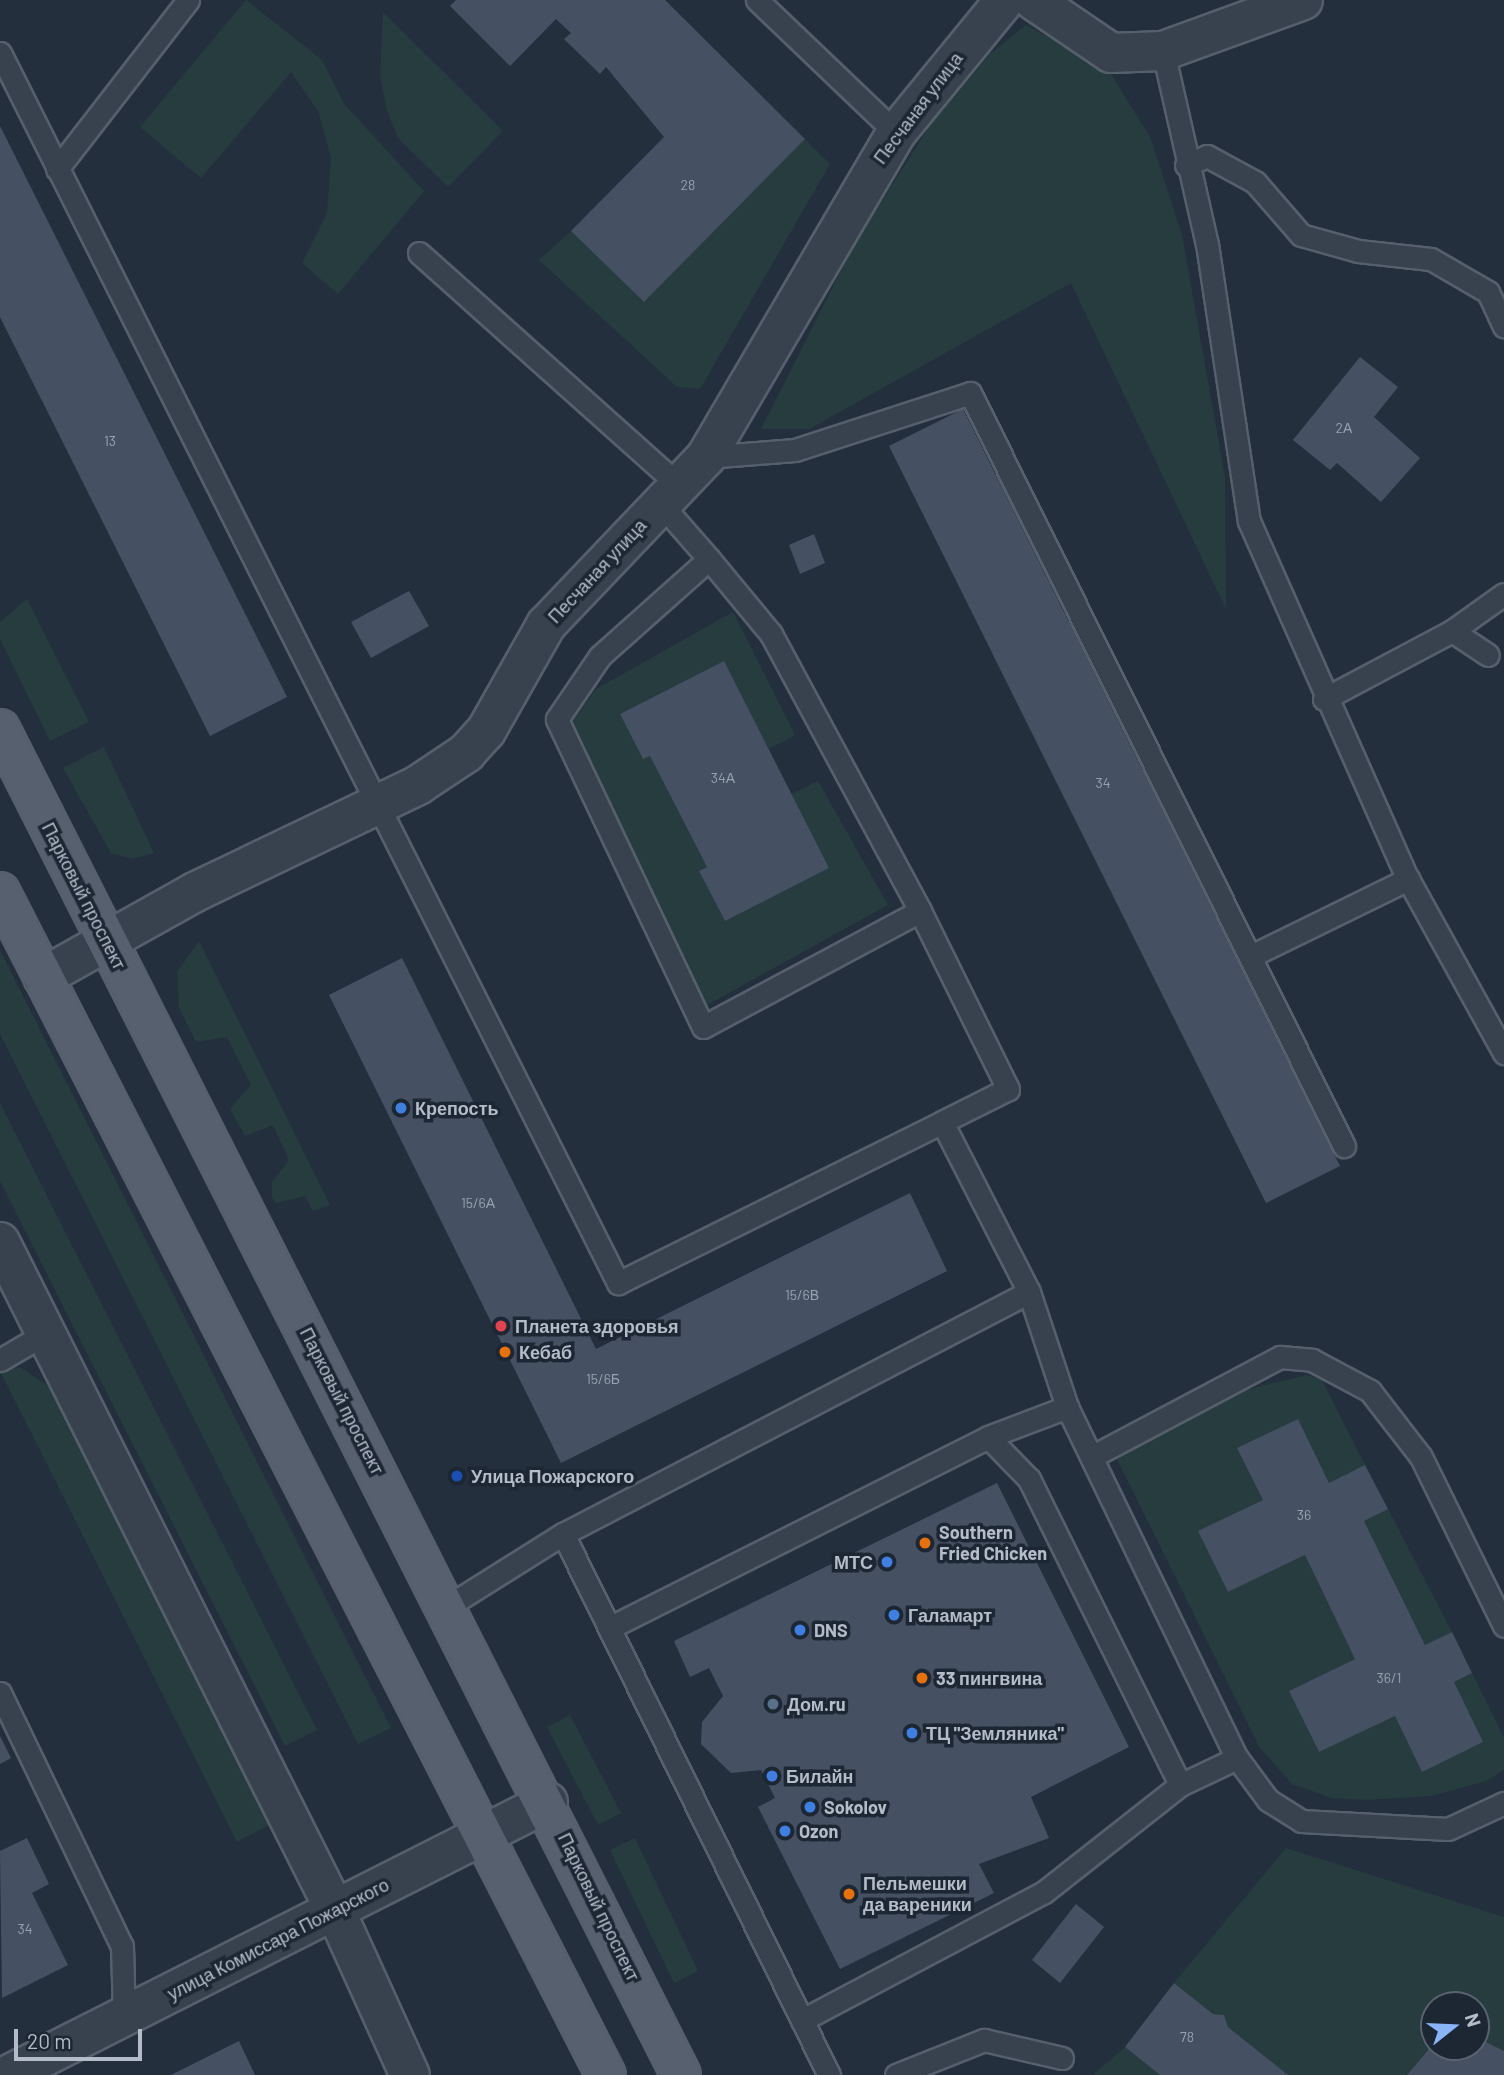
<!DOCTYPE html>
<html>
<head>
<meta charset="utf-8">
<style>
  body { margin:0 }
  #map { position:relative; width:1504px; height:2075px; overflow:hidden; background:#242f3e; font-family:Barlow,sans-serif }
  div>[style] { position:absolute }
  .green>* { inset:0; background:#263c3f }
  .building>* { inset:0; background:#455162 }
  .roads { filter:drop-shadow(2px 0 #565f6c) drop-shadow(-2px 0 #565f6c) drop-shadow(0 2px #565f6c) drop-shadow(0 -2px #565f6c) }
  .service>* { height:21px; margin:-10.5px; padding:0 10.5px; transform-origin:10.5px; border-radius:10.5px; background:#38414e }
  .minor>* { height:38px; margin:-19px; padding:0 19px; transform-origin:19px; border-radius:19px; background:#38414e }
  .primary>* { height:38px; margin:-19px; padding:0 19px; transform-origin:19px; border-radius:19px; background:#56606e }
  .dots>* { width:19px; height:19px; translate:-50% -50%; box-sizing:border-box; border:4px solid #1d2633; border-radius:50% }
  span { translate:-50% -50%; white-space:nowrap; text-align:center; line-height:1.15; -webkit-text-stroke:7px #1d2633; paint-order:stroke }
  .number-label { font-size:14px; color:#98a1af }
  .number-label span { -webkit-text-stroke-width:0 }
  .street-label { font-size:18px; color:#b4bcc9 }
  .poi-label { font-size:18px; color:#b4bcc9; font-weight:700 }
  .left { translate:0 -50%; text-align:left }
  .right { translate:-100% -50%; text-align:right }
  .north { position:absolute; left:1420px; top:1991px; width:70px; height:70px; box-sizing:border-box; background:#1d2633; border:2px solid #59626f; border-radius:50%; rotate:72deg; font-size:19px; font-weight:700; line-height:28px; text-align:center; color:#b4bcc9 }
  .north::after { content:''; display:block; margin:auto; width:24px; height:32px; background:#8ab4f8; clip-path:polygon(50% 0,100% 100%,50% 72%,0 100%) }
  .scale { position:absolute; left:14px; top:2029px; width:128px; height:32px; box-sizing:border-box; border:4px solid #b4bcc9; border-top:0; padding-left:9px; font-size:21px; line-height:24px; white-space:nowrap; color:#b4bcc9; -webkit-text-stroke:5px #1d2633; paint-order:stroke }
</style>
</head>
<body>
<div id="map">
  <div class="green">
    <div style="clip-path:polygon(246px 0,322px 60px,344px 104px,424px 191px,338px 294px,302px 263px,327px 213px,331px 157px,318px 111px,291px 72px,201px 178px,140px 127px)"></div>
    <div style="clip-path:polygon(383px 12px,503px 131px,448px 187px,398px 138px,387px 111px,380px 77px)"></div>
    <div style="clip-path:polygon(1026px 25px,1108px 69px,1151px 139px,1182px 235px,1225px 477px,1226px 609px,1071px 283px,809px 429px,761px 429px,855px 243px,931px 124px,990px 54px)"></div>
    <div style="clip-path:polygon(805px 139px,830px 164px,700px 389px,677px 387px,539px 260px,571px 231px,644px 302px)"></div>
    <div style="clip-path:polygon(27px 599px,89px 722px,50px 741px,0 639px,0 622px)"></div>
    <div style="clip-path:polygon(733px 612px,795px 735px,769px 749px,724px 661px,620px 714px,643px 759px,650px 756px,707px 867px,699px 871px,725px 921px,829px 868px,791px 794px,818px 781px,888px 905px,707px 1005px,570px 725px,596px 689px)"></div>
    <div style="clip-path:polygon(104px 747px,154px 853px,132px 859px,111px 853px,63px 768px)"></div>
    <div style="clip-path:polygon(199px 941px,330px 1205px,313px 1211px,305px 1196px,277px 1203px,272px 1198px,272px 1182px,289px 1160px,273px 1125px,245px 1136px,230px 1109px,251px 1085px,227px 1037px,196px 1042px,179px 1008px,177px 972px)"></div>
    <div style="clip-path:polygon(0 950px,391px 1728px,358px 1744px,0 1034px)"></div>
    <div style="clip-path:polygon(0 1103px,317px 1730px,285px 1746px,0 1181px)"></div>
    <div style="clip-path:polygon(20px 1367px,57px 1392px,271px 1824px,237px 1842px,0 1371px)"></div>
    <div style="clip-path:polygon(1307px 1375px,1322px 1380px,1365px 1465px,1329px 1483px,1298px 1419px,1238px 1448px,1263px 1500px,1199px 1532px,1228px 1592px,1305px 1555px,1355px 1659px,1289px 1691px,1319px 1752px,1395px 1716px,1422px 1771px,1454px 1682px,1472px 1673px,1504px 1738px,1504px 1770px,1486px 1781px,1431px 1796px,1368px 1800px,1332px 1798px,1292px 1784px,1260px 1748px,1116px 1457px,1249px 1389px)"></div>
    <div style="clip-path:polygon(1388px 1509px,1452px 1632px,1425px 1645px,1364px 1521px)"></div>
    <div style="clip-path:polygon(570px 1715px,621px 1813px,598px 1825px,547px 1727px)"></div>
    <div style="clip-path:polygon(635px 1838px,698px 1971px,674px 1983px,610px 1850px)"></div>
    <div style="clip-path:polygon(1286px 1848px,1504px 1917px,1504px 2051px,1476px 2037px,1476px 2005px,1434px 2005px,1434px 2043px,1407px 2075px,1288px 2075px,1228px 2027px,1224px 2015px,1213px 2014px,1174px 1983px)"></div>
    <div style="clip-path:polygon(1125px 2047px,1160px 2075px,1093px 2075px)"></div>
  </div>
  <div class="building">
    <div style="clip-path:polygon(456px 0,665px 0,805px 139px,644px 302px,571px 231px,664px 137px,606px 67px,600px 74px,564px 39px,571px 33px,556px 19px,510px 66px,450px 6px)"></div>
    <div style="clip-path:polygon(0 126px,287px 697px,210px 736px,0 317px)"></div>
    <div style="clip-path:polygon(1360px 357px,1398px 387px,1374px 417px,1420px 458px,1381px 502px,1337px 463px,1330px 470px,1293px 440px)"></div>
    <div style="clip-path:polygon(963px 409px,1340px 1166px,1266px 1203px,889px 446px)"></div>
    <div style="clip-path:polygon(814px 534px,825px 563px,800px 574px,789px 545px)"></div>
    <div style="clip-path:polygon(409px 591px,429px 626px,371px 658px,351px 622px)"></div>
    <div style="clip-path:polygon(724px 661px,829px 868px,725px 921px,699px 871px,707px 867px,650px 756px,643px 759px,620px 714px)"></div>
    <div style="clip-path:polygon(402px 958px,596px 1349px,910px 1193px,947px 1271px,561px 1463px,329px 995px)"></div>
    <div style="clip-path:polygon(1298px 1419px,1329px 1483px,1365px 1465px,1388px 1509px,1364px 1521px,1425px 1645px,1452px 1632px,1472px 1673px,1454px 1682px,1483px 1742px,1422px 1772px,1395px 1716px,1319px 1752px,1289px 1691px,1355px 1659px,1305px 1555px,1228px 1592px,1198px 1531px,1263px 1500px,1237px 1448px)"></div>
    <div style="clip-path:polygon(997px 1483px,1129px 1747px,1031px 1797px,1049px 1838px,979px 1864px,994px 1893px,840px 1969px,758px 1807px,775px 1798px,761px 1770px,731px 1773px,701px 1744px,702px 1722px,723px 1696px,709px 1668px,690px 1677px,674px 1641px)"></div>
    <div style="clip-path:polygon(0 1736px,11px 1758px,0 1764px)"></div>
    <div style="clip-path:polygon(27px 1838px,49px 1884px,32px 1893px,68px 1965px,2px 1998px,0 1851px)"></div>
    <div style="clip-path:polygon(1076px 1904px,1104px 1927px,1060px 1983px,1032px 1960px)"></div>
    <div style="clip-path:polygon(1174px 1983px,1213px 2014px,1224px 2015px,1228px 2027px,1288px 2075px,1160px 2075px,1125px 2047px)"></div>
    <div style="clip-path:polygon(1476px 2037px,1504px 2051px,1504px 2075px,1407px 2075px,1434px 2043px,1476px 2047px)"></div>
    <div style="clip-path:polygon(239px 2041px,255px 2075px,171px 2075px)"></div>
  </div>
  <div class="roads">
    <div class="service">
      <div style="left:757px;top:0;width:192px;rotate:43.7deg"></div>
      <div style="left:1163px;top:51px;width:198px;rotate:77.2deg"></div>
      <div style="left:1207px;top:244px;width:280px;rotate:81.4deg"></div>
      <div style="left:1249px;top:521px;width:392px;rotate:66.1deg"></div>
      <div style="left:1408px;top:879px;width:199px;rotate:61.1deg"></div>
      <div style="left:0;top:53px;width:1377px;rotate:63.32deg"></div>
      <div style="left:618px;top:1283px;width:362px;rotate:-26.4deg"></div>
      <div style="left:942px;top:1122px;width:191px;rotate:62.9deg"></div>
      <div style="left:1029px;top:1292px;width:121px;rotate:71.7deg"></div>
      <div style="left:1067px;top:1407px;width:390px;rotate:64.2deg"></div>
      <div style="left:1237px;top:1758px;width:52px;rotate:53.6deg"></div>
      <div style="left:1268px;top:1800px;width:39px;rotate:32deg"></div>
      <div style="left:1301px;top:1821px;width:147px;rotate:3.1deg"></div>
      <div style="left:1448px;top:1829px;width:62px;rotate:-24.9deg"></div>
      <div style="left:1186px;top:165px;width:23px;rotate:-23deg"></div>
      <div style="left:1207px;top:156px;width:55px;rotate:28.4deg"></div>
      <div style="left:1255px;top:182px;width:70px;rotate:49deg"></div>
      <div style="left:1301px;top:235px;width:59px;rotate:15.7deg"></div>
      <div style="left:1358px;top:251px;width:73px;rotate:6.3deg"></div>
      <div style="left:1431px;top:259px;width:66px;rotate:30.1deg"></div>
      <div style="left:1488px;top:292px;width:38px;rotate:65deg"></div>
      <div style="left:57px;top:169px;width:214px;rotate:-52.2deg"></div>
      <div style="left:419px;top:253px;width:350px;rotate:41.8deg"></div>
      <div style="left:706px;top:457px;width:89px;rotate:-4.5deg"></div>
      <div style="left:795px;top:450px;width:184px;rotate:-18deg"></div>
      <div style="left:970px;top:393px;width:841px;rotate:63.59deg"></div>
      <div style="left:661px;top:504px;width:73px;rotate:48.9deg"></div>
      <div style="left:709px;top:559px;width:97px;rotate:50.4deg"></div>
      <div style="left:771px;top:634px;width:315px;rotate:61.7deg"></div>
      <div style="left:920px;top:911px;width:246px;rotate:151.9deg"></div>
      <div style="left:703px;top:1027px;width:341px;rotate:-115.4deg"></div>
      <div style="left:557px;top:719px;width:76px;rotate:-55.7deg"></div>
      <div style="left:600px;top:656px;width:146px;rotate:-41.7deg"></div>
      <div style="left:1452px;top:631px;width:43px;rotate:33.7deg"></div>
      <div style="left:1324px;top:699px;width:145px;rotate:-28deg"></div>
      <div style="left:1452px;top:631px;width:64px;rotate:-35.4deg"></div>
      <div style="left:920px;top:911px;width:199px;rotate:63.7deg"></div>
      <div style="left:1008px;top:1089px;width:74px;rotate:153.4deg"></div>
      <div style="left:1253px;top:955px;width:173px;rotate:-26.1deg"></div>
      <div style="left:0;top:1360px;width:53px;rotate:-30.4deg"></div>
      <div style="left:988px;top:1437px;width:85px;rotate:-20.8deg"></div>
      <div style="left:1093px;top:1456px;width:212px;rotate:-27.9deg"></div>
      <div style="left:1280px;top:1357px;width:32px;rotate:5deg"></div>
      <div style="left:1312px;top:1360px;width:66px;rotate:28.1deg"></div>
      <div style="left:1370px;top:1391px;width:83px;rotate:52.3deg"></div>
      <div style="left:1421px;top:1457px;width:188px;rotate:63.8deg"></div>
      <div style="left:563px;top:1534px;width:603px;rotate:63.82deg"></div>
      <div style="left:448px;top:1606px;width:136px;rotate:-32.1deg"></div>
      <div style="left:563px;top:1534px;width:525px;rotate:-27.44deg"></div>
      <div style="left:609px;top:1628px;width:424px;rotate:-26.7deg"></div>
      <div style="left:988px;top:1437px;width:59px;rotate:45.7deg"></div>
      <div style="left:1029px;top:1479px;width:341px;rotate:63.7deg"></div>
      <div style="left:1180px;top:1785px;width:173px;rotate:141.8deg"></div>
      <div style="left:1044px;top:1892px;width:274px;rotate:152.1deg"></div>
      <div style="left:0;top:1693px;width:281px;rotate:64.3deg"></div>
      <div style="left:122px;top:1946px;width:71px;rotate:88.4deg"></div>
      <div style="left:1180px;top:1785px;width:63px;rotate:-25.3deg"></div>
      <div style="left:896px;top:2075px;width:95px;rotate:-21.7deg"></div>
      <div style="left:984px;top:2040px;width:80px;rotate:13deg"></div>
    </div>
    <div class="minor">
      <div style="left:1033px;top:0;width:94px;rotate:34.2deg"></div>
      <div style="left:1111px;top:53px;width:52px;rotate:-2.2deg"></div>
      <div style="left:1163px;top:51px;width:149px;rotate:-20deg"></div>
      <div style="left:43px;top:977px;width:174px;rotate:-29.2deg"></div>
      <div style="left:195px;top:892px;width:247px;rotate:-25.6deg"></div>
      <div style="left:418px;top:785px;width:58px;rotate:-33.7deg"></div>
      <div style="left:466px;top:753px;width:30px;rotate:-48deg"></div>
      <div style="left:486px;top:731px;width:122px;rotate:-60.5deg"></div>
      <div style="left:546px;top:625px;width:232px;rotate:-46.4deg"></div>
      <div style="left:706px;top:457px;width:376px;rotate:-59.6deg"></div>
      <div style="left:896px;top:133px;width:172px;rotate:-50.7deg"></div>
      <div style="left:0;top:1242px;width:747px;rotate:63.37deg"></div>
      <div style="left:335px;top:1910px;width:181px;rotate:65.6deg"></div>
      <div style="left:8px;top:2075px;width:605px;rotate:-26.82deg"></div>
    </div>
    <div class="primary">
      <div style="left:0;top:729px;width:1508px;rotate:63.16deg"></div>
      <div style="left:0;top:892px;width:1329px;rotate:62.88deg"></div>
    </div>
  </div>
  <div class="dots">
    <div style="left:401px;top:1108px;background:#3f7fe0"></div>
    <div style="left:501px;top:1326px;background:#e0444e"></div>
    <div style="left:505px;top:1352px;background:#e8710a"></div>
    <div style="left:457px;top:1476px;background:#1a4fb4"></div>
    <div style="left:925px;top:1543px;background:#e8710a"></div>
    <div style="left:887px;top:1562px;background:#3f7fe0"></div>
    <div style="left:894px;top:1615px;background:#3f7fe0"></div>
    <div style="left:800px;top:1630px;background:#3f7fe0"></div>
    <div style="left:922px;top:1678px;background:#e8710a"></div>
    <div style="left:773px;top:1704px;background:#5c6f8a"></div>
    <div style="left:912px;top:1733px;background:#3f7fe0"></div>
    <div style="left:772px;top:1776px;background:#3f7fe0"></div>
    <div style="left:810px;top:1807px;background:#3f7fe0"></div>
    <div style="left:785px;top:1831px;background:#3f7fe0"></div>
    <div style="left:849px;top:1894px;background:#e8710a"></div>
  </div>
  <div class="number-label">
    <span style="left:688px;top:185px">28</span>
    <span style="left:1344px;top:428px">2А</span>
    <span style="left:110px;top:441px">13</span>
    <span style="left:723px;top:778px">34А</span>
    <span style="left:1103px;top:783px">34</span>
    <span style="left:478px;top:1203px">15/6А</span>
    <span style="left:802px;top:1295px">15/6В</span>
    <span style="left:603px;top:1379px">15/6Б</span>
    <span style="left:1304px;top:1515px">36</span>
    <span style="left:1389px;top:1678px">36/1</span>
    <span style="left:25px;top:1929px">34</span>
    <span style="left:1187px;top:2037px">78</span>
  </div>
  <div class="street-label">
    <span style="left:918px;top:108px;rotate:-53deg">Песчаная улица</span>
    <span style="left:597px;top:571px;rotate:-47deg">Песчаная улица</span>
    <span style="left:84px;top:896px;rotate:63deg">Парковый проспект</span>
    <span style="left:342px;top:1401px;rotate:63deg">Парковый проспект</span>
    <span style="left:599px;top:1907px;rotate:64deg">Парковый проспект</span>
    <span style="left:278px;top:1939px;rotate:-27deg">улица Комиссара Пожарского</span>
  </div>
  <div class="poi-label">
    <span class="left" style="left:415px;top:1108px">Крепость</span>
    <span class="left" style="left:515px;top:1326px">Планета здоровья</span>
    <span class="left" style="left:519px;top:1352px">Кебаб</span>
    <span class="left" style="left:471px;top:1476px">Улица Пожарского</span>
    <span class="left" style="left:939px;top:1543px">Southern<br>Fried Chicken</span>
    <span class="right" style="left:873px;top:1562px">МТС</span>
    <span class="left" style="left:908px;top:1615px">Галамарт</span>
    <span class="left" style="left:814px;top:1630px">DNS</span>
    <span class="left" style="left:936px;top:1678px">33 пингвина</span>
    <span class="left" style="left:787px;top:1704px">Дом.ru</span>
    <span class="left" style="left:926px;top:1733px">ТЦ "Земляника"</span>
    <span class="left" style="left:786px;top:1776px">Билайн</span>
    <span class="left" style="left:824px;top:1807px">Sokolov</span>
    <span class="left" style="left:799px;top:1831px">Ozon</span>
    <span class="left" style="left:863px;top:1894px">Пельмешки<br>да вареники</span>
  </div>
  <div class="north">N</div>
  <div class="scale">20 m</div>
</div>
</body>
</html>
